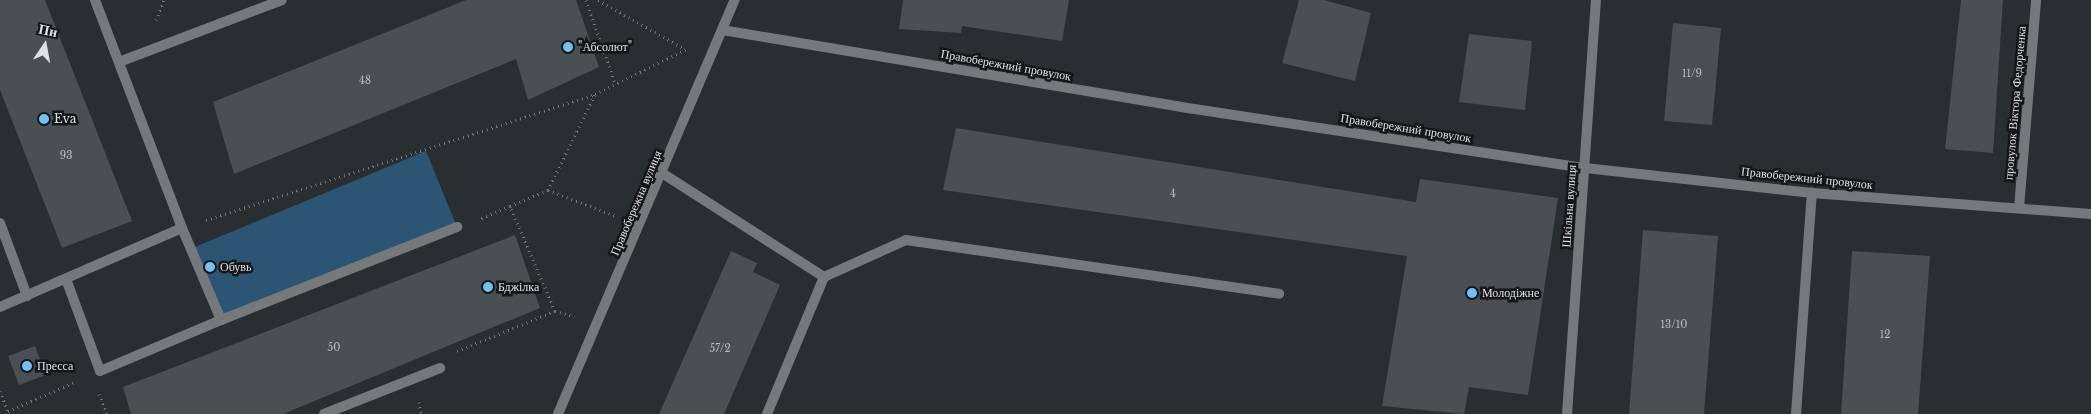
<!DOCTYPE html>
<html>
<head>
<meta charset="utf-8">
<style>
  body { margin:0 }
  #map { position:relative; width:2091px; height:414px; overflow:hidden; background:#292e31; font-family:"Libre Baskerville",serif }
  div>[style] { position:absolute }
  .green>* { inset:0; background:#2b5573 }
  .building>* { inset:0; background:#4a4f53 }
  .path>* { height:3px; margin-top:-1.5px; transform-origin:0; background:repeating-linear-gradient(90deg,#707577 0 1px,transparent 0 5px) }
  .service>* { height:10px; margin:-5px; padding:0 5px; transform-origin:5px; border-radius:5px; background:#76797b }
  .minor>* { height:10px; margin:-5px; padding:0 5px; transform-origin:5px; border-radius:5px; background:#76797b }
  .tertiary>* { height:10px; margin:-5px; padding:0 5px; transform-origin:5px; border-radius:5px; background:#76797b }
  .dots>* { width:14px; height:14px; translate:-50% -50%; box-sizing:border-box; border:2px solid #141617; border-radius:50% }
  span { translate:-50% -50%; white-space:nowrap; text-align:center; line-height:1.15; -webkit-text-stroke:5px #141617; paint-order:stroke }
  .number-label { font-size:10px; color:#babdc0 }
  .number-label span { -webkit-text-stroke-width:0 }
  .poi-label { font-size:12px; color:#dfe2e4 }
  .left { translate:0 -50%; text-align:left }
  .street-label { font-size:12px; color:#dfe2e4 }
  .north { position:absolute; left:20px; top:20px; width:50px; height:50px; -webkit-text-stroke:4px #141617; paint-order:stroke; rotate:12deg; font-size:14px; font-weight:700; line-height:20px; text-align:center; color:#dfe2e4 }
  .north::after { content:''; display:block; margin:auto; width:18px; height:22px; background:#dfe2e4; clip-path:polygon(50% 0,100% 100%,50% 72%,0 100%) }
</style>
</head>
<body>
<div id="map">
  <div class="green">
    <div style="clip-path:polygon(426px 151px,457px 227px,221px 320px,190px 249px)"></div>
  </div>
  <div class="building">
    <div style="clip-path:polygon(0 0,45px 0,132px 221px,62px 248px,0 90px)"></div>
    <div style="clip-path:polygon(466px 0,576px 0,599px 67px,528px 100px,516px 59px,234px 174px,213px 102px)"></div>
    <div style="clip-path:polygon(903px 0,1069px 0,1062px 41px,962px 26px,961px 33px,899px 29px)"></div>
    <div style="clip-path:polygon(1299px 0,1324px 0,1371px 13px,1355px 81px,1282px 63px)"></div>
    <div style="clip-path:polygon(1961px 0,2003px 0,1993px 153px,1945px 149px)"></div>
    <div style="clip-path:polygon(1673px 23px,1721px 28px,1712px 125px,1664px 121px)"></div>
    <div style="clip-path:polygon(1469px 34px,1532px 41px,1525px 110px,1459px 102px)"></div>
    <div style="clip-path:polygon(956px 128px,1416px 202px,1420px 179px,1558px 198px,1528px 395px,1469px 387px,1464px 414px,1382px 406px,1407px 256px,943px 190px)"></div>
    <div style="clip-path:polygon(1643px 230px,1718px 236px,1704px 414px,1629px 414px)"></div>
    <div style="clip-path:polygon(515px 235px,540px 308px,283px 414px,131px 414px,123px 387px)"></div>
    <div style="clip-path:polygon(731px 251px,757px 263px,753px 272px,780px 285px,724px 414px,659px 414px)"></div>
    <div style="clip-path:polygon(1852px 251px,1930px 256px,1918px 414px,1841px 414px)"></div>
    <div style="clip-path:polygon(35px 346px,46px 375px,19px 385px,8px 356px)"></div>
  </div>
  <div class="path">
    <div style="left:586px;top:0;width:88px;rotate:70.7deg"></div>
    <div style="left:598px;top:0;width:100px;rotate:29.4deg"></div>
    <div style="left:156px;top:20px;width:22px;rotate:-68deg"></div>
    <div style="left:548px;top:190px;width:107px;rotate:-63.9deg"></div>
    <div style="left:510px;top:206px;width:41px;rotate:-22.8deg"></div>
    <div style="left:548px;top:190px;width:73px;rotate:20.9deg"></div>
    <div style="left:206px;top:220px;width:409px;rotate:-17.9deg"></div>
    <div style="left:595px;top:94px;width:102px;rotate:-26.1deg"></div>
    <div style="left:555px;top:311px;width:20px;rotate:15deg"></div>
    <div style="left:457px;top:351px;width:106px;rotate:-22.2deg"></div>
    <div style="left:555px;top:311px;width:114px;rotate:-113.2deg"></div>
    <div style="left:510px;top:206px;width:34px;rotate:157deg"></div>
    <div style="left:0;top:391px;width:25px;rotate:69deg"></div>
    <div style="left:99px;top:394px;width:22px;rotate:68deg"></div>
    <div style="left:419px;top:402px;width:12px;rotate:81deg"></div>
    <div style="left:8px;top:411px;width:75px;rotate:-23.5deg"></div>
  </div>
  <div class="service">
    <div style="left:95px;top:0;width:244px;rotate:69.1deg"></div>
    <div style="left:119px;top:62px;width:174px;rotate:-20.8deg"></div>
    <div style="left:662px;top:173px;width:193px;rotate:32.7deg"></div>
    <div style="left:824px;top:277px;width:148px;rotate:112.6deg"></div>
    <div style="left:0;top:223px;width:78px;rotate:69.7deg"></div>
    <div style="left:824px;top:277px;width:90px;rotate:-24.3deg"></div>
    <div style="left:906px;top:240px;width:377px;rotate:8.2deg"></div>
    <div style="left:66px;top:279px;width:98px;rotate:69.7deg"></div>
    <div style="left:100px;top:371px;width:131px;rotate:-22.9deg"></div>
    <div style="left:0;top:307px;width:198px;rotate:-23.5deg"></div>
    <div style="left:182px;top:228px;width:100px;rotate:67deg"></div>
    <div style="left:221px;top:320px;width:254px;rotate:-21.5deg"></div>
    <div style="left:324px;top:414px;width:125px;rotate:-21.6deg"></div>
    <div style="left:1796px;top:414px;width:222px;rotate:-85.9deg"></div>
  </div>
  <div class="minor">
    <div style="left:722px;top:30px;width:465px;rotate:9.5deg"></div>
    <div style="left:1181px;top:107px;width:409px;rotate:8.6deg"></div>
    <div style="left:1585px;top:168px;width:228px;rotate:6.3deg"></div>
    <div style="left:1812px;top:193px;width:280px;rotate:4.3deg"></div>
    <div style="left:2019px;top:208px;width:209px;rotate:-85.3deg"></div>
    <div style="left:1567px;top:414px;width:415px;rotate:-86deg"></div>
  </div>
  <div class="tertiary">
    <div style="left:558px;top:414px;width:450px;rotate:-66.9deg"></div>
  </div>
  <div class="dots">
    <div style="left:568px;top:47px;background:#75c0f6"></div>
    <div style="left:44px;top:119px;background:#75c0f6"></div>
    <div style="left:210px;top:267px;background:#75c0f6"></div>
    <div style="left:488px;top:287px;background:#75c0f6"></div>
    <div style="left:1472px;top:293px;background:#75c0f6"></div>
    <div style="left:27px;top:366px;background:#75c0f6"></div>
  </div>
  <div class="number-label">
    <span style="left:1692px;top:74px">11/9</span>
    <span style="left:365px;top:81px">48</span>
    <span style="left:66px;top:156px">93</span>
    <span style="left:1173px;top:194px">4</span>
    <span style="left:1674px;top:325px">13/10</span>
    <span style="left:1885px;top:335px">12</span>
    <span style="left:334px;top:348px">50</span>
    <span style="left:720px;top:349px">57/2</span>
  </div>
  <div class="poi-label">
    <span class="left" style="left:578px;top:47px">"Абсолют"</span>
    <span class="left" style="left:54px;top:119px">Eva</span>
    <span class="left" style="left:220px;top:267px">Обувь</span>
    <span class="left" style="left:498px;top:287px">Бджілка</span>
    <span class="left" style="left:1482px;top:293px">Молодіжне</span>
    <span class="left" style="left:37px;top:366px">Пресса</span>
  </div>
  <div class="street-label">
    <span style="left:1006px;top:65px;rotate:10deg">Правобережний провулок</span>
    <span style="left:2015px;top:103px;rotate:-85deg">провулок Віктора Федорченка</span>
    <span style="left:1406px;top:128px;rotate:9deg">Правобережний провулок</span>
    <span style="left:1807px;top:178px;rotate:6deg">Правобережний провулок</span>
    <span style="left:636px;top:203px;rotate:-67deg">Правобережна вулиця</span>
    <span style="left:1569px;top:206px;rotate:-86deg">Шкільна вулиця</span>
  </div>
  <div class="north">Пн</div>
</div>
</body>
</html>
